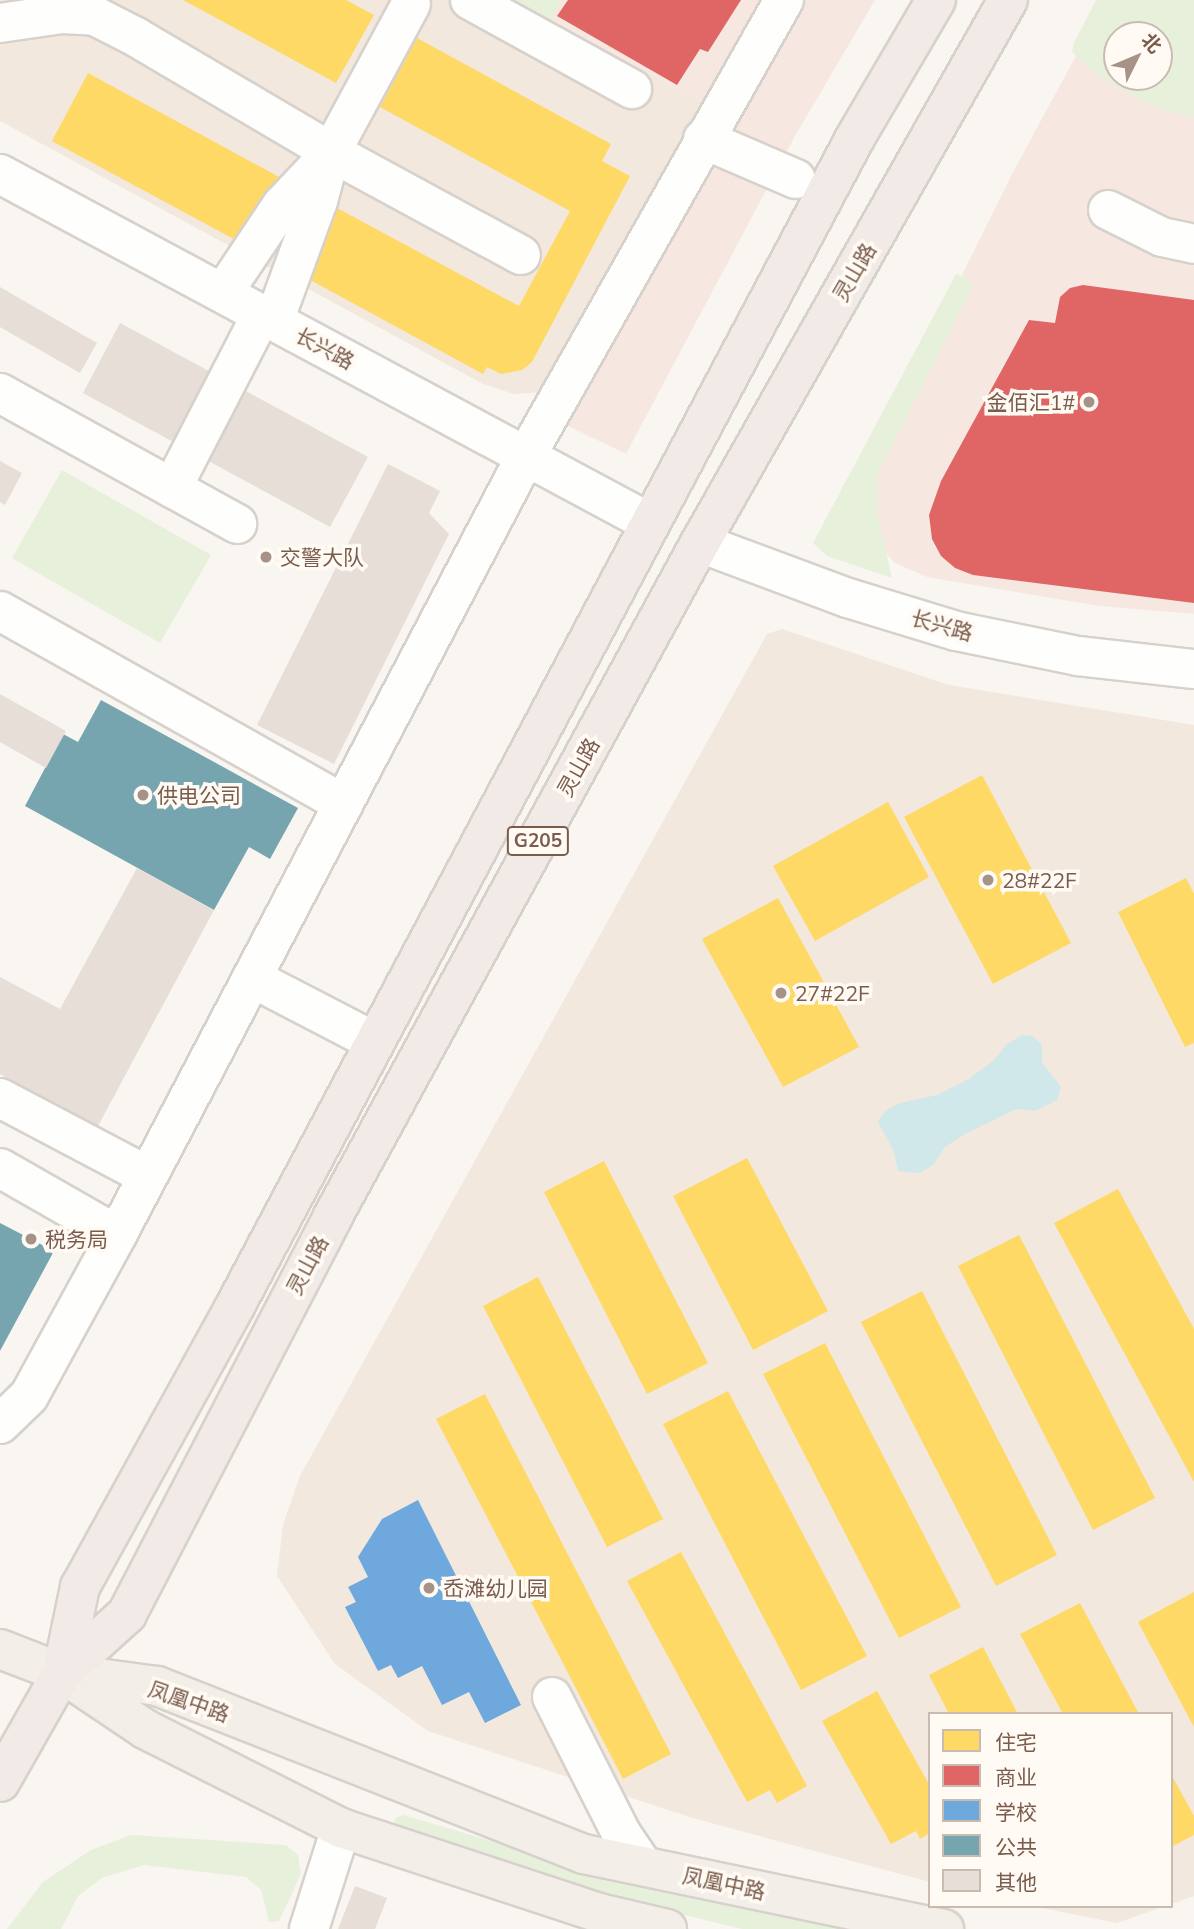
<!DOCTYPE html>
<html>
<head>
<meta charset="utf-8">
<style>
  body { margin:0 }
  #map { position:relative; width:1194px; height:1929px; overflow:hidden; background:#f9f5f0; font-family:Mulish,"Noto Sans SC",sans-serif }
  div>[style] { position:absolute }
  .residential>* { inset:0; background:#f2e8de }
  .commercial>* { inset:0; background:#f6e8e1 }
  .green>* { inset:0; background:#e7f0db }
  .water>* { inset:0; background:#d0e8ea }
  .homes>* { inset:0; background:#ffd966 }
  .shops>* { inset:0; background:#e06666 }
  .schools>* { inset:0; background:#6fa8dc }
  .public>* { inset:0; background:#76a5af }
  .building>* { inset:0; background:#e6ded7 }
  .roads { filter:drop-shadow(2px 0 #d7d1cb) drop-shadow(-2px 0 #d7d1cb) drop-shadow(0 2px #d7d1cb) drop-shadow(0 -2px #d7d1cb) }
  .minor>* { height:38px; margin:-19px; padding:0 19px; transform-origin:19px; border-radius:19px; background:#fefefd }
  .major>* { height:38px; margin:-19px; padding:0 19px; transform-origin:19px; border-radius:19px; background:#f3eee8 }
  .highway>* { height:38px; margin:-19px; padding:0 19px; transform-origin:19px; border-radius:19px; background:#f2eae7 }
  .dots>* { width:19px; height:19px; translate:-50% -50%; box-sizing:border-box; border:4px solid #fffaf3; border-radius:50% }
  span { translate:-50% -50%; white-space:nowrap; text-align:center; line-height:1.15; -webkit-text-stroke:7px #fffaf3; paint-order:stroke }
  .shield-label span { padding:2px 5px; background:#fffaf3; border:2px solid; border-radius:5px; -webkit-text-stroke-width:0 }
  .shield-label { font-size:19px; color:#7a5c4d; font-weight:700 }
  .street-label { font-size:21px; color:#7a5c4d }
  .poi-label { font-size:21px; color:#7a5c4d }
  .right { translate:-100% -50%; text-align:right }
  .left { translate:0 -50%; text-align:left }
  .legend { position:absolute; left:928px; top:1712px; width:245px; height:196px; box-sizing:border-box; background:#fffaf3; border:2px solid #cabbb1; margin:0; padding:9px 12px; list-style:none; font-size:21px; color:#7a5c4d }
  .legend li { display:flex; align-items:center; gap:14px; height:35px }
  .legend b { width:35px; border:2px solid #cabbb1 }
  .north { position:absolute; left:1103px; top:21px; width:70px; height:70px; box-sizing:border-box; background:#fffaf3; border:2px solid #cabbb1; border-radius:50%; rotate:47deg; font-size:19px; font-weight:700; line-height:28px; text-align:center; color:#7a5c4d }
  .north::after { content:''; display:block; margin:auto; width:24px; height:32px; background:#a69286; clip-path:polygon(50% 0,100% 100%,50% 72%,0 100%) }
</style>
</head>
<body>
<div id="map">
  <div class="residential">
    <div style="clip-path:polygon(0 0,516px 0,702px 103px,542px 392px,514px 394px,483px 384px,0 121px)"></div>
    <div style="clip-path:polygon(782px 629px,949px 685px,1194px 725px,1194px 1896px,1171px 1904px,1171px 1714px,930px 1714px,930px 1882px,693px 1818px,428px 1731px,335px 1664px,277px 1576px,283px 1525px,300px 1476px,767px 634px)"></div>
    <div style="clip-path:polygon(1032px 1906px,1165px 1906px,1117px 1923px)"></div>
  </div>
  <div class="commercial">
    <div style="clip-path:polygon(516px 0,875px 0,795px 136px,626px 454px,533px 409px,701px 103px)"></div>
    <div style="clip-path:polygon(evenodd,1106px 0,1194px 0,1194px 614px,1099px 606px,927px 577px,895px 563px,873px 539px,869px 463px,1011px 176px,1106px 0,1117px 35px,1159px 35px,1159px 77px,1117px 77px,1117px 35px)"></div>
  </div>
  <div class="green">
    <div style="clip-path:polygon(516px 0,561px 0,551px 19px)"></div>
    <div style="clip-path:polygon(evenodd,1096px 0,1194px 0,1194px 116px,1172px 113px,1144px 102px,1095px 74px,1072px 52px,1074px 43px,1096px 0,1117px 35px,1159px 35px,1159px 77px,1117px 77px,1117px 35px)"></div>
    <div style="clip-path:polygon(956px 274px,968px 279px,973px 285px,877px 476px,877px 513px,892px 578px,827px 556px,813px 543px)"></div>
    <div style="clip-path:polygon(62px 470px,211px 555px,160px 643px,12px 558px)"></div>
    <div style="clip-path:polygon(403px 1815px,569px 1864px,841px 1929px,742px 1929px,549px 1882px,393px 1825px,396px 1818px)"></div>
    <div style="clip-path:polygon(131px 1835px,286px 1845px,298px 1855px,301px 1874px,279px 1921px,269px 1922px,261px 1890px,246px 1877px,144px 1865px,102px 1878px,78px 1896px,61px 1929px,7px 1929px,43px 1882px,91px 1850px)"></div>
  </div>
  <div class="water">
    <div style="clip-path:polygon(1022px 1035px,1033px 1036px,1042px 1045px,1042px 1062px,1061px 1087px,1057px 1100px,1035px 1111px,1016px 1109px,965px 1134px,945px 1147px,934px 1164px,920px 1173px,898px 1171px,894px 1152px,878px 1122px,885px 1111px,900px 1103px,937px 1095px,969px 1079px,994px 1060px,1007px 1044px)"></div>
  </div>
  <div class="homes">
    <div style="clip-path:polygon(183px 0,346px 0,374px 15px,336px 83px)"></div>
    <div style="clip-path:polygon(417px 38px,611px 144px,602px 161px,630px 176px,532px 362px,522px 370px,501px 374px,487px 367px,483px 374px,290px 269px,326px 202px,519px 306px,570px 211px,380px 107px)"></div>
    <div style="clip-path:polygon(88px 73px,281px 178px,245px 245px,52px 141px)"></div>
    <div style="clip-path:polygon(982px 775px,1071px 943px,993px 984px,904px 817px)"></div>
    <div style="clip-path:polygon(888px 802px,929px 877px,815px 941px,773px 866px)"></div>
    <div style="clip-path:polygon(1186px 878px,1194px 894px,1194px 1043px,1185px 1047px,1118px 912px)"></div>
    <div style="clip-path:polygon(778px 898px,859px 1047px,783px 1087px,702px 939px)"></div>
    <div style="clip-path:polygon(747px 1158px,828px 1311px,753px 1350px,673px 1196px)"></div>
    <div style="clip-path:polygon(604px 1161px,708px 1363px,647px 1394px,544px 1192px)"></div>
    <div style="clip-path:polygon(1118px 1189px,1194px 1329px,1194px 1482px,1054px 1223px)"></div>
    <div style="clip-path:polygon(1019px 1235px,1155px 1498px,1093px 1530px,958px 1266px)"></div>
    <div style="clip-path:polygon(538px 1277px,663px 1519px,607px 1547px,483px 1306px)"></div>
    <div style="clip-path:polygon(922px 1291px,1057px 1555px,996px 1586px,861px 1322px)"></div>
    <div style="clip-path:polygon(825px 1343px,961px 1607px,899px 1638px,763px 1374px)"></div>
    <div style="clip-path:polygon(728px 1391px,867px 1656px,801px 1690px,663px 1424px)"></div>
    <div style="clip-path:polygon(485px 1394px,671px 1754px,623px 1779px,436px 1419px)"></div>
    <div style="clip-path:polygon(681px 1552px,807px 1786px,777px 1803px,770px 1790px,747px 1802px,627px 1581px)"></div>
    <div style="clip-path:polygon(1194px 1592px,1194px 1727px,1138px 1622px)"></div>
    <div style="clip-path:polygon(1080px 1603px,1139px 1714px,1063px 1714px,1020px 1634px)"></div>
    <div style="clip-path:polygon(983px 1647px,1018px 1714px,949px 1714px,929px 1675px)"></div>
    <div style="clip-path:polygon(877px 1691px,930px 1786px,930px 1833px,920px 1839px,916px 1831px,891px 1844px,822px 1721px)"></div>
    <div style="clip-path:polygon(1171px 1774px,1194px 1816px,1194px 1835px,1171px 1847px)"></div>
  </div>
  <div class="shops">
    <div style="clip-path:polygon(568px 0,741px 0,708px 52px,700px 49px,677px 85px,557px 16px)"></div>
    <div style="clip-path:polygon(1083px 285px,1194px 300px,1194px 603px,973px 575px,955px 568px,941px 556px,932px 539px,929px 515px,941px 481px,1029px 320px,1055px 323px,1060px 297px,1070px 288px)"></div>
  </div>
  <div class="schools">
    <div style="clip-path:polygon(418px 1500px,521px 1705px,485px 1723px,469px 1692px,442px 1705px,422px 1666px,398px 1678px,391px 1665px,378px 1671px,345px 1607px,356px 1602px,348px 1587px,368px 1577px,358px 1557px,382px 1519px)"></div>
  </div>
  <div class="public">
    <div style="clip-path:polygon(101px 700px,298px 808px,270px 859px,249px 847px,214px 910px,25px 806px,63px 734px,78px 742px)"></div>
    <div style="clip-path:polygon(0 1223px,54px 1251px,0 1351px)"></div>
  </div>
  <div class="building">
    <div style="clip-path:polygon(0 287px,97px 343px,80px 373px,0 327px)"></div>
    <div style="clip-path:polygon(120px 323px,368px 457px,330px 527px,83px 393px)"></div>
    <div style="clip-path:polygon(0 461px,22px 473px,5px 505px,0 502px)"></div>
    <div style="clip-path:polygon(388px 464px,440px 491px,429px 513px,449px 534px,334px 764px,257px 725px)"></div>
    <div style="clip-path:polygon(0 694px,66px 731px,46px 768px,0 742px)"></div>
    <div style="clip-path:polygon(137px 868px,214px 910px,98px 1126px,0 1074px,0 977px,60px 1009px)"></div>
    <div style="clip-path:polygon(355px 1886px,387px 1898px,375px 1929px,338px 1929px)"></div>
  </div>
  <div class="roads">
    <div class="minor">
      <div style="left:470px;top:0;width:185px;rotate:28.8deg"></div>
      <div style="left:0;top:23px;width:63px;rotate:-8.3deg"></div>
      <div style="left:62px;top:14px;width:33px;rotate:3deg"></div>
      <div style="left:95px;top:16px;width:46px;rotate:27.1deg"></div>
      <div style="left:136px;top:37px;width:226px;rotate:30.5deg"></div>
      <div style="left:331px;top:152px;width:216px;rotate:28.5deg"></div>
      <div style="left:703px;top:139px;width:101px;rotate:23.3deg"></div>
      <div style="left:0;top:174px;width:738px;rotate:28.23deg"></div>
      <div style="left:1108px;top:210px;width:60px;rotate:26.6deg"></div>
      <div style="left:1162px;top:237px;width:33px;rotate:12deg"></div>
      <div style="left:223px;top:293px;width:106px;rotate:-56.2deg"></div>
      <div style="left:282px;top:205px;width:70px;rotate:-46.7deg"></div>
      <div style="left:274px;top:321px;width:128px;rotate:-69.9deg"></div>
      <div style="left:318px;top:201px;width:51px;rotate:-75.1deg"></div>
      <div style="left:331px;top:152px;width:168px;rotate:-61.6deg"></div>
      <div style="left:0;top:393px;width:271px;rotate:28.9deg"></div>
      <div style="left:172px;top:488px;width:196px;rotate:-62.7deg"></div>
      <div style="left:700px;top:543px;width:158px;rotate:20.4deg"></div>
      <div style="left:848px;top:598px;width:113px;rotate:17deg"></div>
      <div style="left:956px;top:631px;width:125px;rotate:11.6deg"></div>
      <div style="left:1078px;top:656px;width:117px;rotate:6.4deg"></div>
      <div style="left:0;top:611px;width:394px;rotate:29.3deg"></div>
      <div style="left:252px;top:978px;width:119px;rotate:27.4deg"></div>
      <div style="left:0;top:1098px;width:167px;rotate:27.8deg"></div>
      <div style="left:0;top:1168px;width:135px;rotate:29.8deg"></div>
      <div style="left:0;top:1424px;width:40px;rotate:-44deg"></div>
      <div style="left:29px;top:1396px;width:183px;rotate:-61.3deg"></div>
      <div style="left:117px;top:1235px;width:880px;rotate:-62.3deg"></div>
      <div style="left:526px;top:456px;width:524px;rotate:-60.5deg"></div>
      <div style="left:552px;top:1697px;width:153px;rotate:63.1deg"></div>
      <div style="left:621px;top:1833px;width:40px;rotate:56deg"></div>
      <div style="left:309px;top:1929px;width:106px;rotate:-72.4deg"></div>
    </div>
    <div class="major">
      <div style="left:0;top:1649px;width:66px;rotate:21.2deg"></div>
      <div style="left:62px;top:1673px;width:96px;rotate:7.8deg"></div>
      <div style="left:157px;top:1686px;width:459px;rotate:21.5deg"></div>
      <div style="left:584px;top:1854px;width:368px;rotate:11.8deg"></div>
      <div style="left:72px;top:1680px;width:88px;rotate:33.9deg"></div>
      <div style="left:145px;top:1729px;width:220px;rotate:26.8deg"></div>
      <div style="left:341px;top:1828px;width:272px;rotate:18.2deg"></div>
      <div style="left:599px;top:1913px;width:70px;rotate:13.2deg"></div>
    </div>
    <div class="highway">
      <div style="left:62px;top:1673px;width:88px;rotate:-42.2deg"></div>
      <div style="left:127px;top:1614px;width:448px;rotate:-62.6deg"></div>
      <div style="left:333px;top:1216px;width:767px;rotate:-61.4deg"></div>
      <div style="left:700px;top:543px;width:624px;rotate:-60.44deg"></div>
      <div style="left:0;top:1782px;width:125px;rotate:-60.4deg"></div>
      <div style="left:62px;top:1673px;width:88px;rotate:-78.2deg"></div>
      <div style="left:80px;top:1587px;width:319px;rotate:-61.1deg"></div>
      <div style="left:234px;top:1308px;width:1325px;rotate:-62.04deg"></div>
      <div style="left:855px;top:138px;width:160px;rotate:-59.6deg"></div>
    </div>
  </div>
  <div class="dots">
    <div style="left:1089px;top:402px;background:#a69286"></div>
    <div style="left:266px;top:557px;background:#a69286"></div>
    <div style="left:143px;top:795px;background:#a69286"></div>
    <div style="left:988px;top:880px;background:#a69286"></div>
    <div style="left:781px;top:993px;background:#a69286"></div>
    <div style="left:31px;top:1239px;background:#a69286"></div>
    <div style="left:429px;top:1588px;background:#a69286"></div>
  </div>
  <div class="shield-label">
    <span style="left:538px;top:841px">G205</span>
  </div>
  <div class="street-label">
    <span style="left:854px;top:272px;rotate:-60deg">灵山路</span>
    <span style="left:325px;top:348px;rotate:28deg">长兴路</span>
    <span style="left:942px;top:625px;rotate:15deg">长兴路</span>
    <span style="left:578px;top:767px;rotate:-61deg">灵山路</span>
    <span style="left:307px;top:1265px;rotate:-62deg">灵山路</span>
    <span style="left:189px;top:1701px;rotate:19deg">凤凰中路</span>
    <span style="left:724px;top:1883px;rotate:12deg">凤凰中路</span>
  </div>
  <div class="poi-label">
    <span class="right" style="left:1075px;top:402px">金佰汇1#</span>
    <span class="left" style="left:280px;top:557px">交警大队</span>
    <span class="left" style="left:157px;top:795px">供电公司</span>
    <span class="left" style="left:1002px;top:880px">28#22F</span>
    <span class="left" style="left:795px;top:993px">27#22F</span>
    <span class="left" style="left:45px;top:1239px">税务局</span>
    <span class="left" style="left:443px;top:1588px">岙滩幼儿园</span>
  </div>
  <ul class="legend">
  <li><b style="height:19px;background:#ffd966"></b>住宅</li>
  <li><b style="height:19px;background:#e06666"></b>商业</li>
  <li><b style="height:19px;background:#6fa8dc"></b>学校</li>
  <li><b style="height:19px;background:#76a5af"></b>公共</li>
  <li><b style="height:19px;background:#e6ded7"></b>其他</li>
  </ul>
  <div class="north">北</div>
</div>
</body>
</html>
